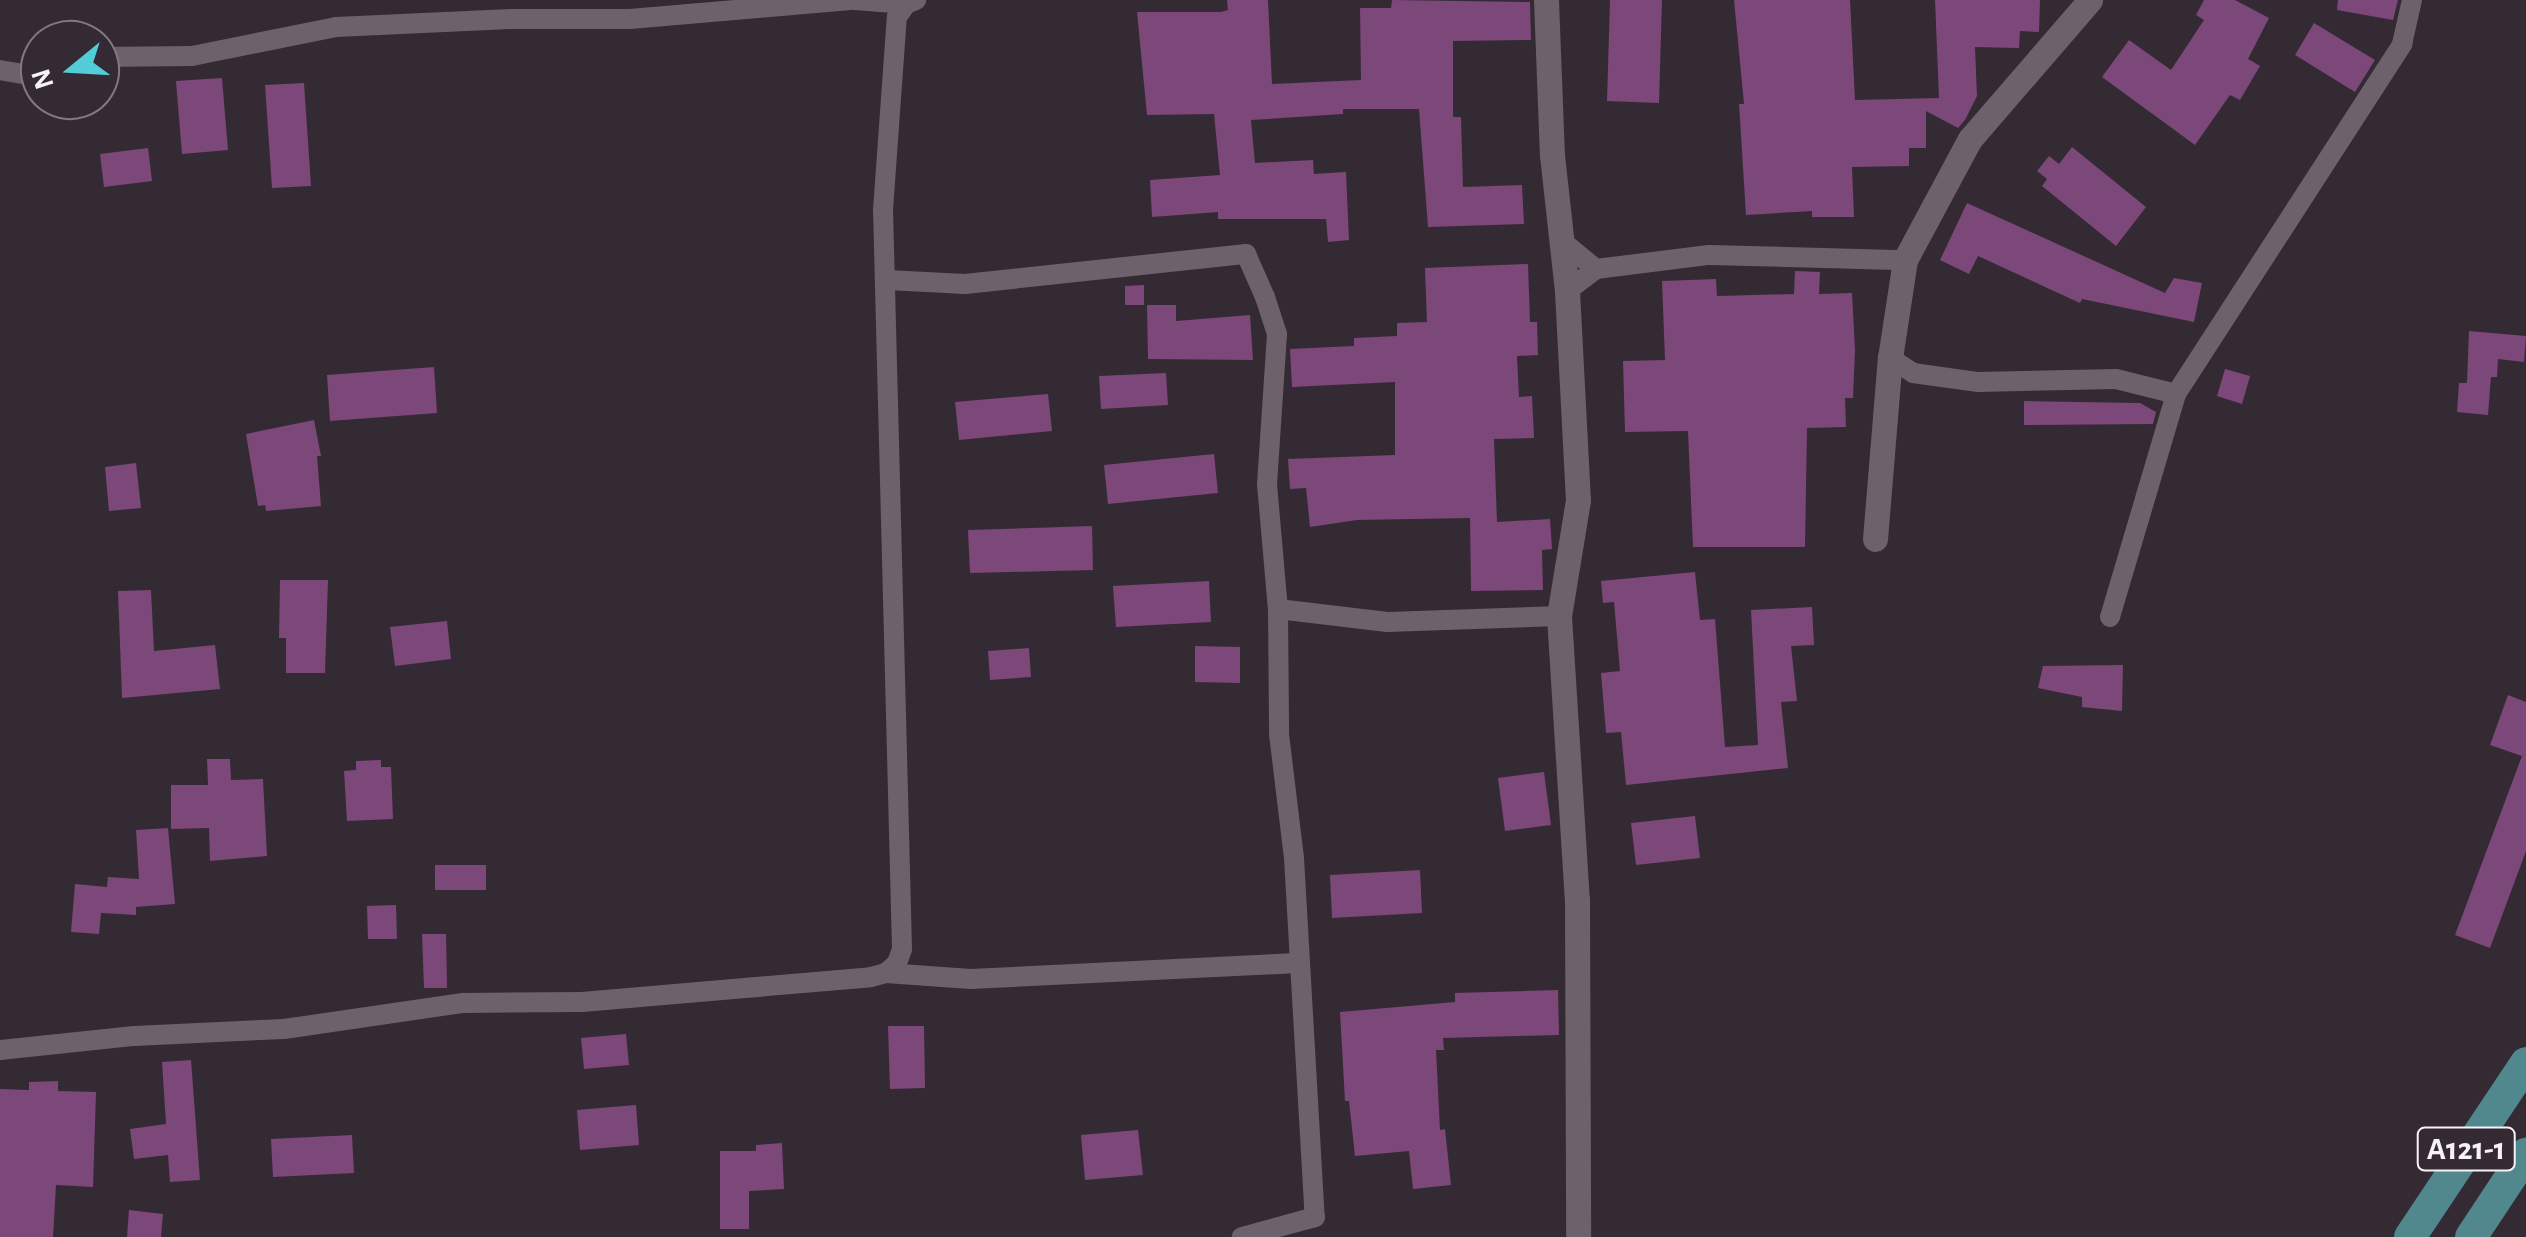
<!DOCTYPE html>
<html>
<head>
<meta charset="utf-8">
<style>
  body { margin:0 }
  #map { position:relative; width:2526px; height:1237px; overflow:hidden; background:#342a33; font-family:"Alegreya Sans",sans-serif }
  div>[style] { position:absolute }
  .building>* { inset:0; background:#7c4779 }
  .minor>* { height:20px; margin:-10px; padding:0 10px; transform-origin:10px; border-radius:10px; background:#6d616c }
  .tertiary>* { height:25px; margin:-12.5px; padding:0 12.5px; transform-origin:12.5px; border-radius:12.5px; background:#6d616c }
  .trunk>* { height:32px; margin:-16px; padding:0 16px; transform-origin:16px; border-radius:16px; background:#51888e }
  span { translate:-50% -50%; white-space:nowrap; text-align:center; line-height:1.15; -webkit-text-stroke:8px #342a33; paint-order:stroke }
  .shield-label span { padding:2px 8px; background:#342a33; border:2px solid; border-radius:8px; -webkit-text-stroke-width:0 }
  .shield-label { font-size:32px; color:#f8f1f7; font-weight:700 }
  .north { position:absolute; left:20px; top:20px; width:100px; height:100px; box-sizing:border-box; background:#342a33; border:2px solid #827a81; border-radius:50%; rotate:252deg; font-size:28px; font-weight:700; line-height:40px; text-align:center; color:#f8f1f7 }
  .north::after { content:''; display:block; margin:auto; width:35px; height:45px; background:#52ccd6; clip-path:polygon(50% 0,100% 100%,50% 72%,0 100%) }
</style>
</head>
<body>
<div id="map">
  <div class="building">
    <div style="clip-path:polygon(1227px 0,1268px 0,1272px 84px,1361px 80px,1360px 8px,1391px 8px,1392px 0,1530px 2px,1531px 40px,1453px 41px,1453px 117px,1461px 117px,1463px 187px,1522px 185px,1524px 224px,1428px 227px,1419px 109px,1343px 109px,1343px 114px,1251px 120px,1255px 163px,1313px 160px,1314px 174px,1346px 172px,1349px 240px,1328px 242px,1326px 219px,1218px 219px,1218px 212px,1152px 217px,1150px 180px,1220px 175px,1214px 114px,1147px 115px,1137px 12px,1221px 12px,1228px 10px)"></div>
    <div style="clip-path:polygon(1610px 0,1662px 0,1659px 103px,1607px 101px)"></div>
    <div style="clip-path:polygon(1734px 0,1850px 0,1855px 100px,1939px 98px,1935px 0,2040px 0,2039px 32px,2020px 31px,2019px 48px,1975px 47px,1977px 96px,1965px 120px,1958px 128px,1926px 111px,1926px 148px,1909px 148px,1909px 166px,1852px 167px,1854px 217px,1812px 217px,1812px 211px,1746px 215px,1739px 104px,1744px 104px)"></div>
    <div style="clip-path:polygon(2204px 0,2235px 0,2269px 18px,2248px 59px,2260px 66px,2240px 100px,2230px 95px,2195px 145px,2102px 77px,2129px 40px,2171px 70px,2204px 20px,2196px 15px)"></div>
    <div style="clip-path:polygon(2338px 0,2398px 0,2393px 20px,2337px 10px)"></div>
    <div style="clip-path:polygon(2314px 23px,2375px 60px,2355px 92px,2295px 55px)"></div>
    <div style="clip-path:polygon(222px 78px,228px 150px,182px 154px,176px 81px)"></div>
    <div style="clip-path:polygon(304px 83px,311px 186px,272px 188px,265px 85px)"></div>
    <div style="clip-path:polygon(2072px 147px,2146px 207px,2116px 246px,2042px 186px,2047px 179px,2037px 171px,2049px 156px,2059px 164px)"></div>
    <div style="clip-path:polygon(148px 148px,152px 181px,104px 187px,100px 154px)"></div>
    <div style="clip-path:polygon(1967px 203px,2165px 293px,2174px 278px,2202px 283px,2194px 322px,2082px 299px,2080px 303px,1978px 256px,1969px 274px,1940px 260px)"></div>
    <div style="clip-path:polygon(1528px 264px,1530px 322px,1537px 322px,1538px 355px,1517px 356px,1519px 397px,1532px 396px,1534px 438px,1494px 439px,1497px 522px,1550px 519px,1552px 549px,1542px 550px,1543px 590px,1471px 591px,1470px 518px,1357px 520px,1310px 527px,1306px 488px,1290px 489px,1288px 459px,1395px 455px,1395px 382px,1292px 387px,1290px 349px,1354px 346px,1354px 338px,1397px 336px,1397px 323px,1427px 322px,1425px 268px)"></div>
    <div style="clip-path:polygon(1795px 271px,1820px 272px,1819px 294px,1852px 293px,1855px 350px,1853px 398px,1845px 398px,1846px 427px,1807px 428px,1805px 547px,1693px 547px,1688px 431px,1625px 432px,1623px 361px,1665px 360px,1662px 281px,1716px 279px,1717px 296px,1794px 294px)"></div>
    <div style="clip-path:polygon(1144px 285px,1144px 305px,1125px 305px,1125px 286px)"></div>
    <div style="clip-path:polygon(1147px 305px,1176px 305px,1176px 321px,1250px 315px,1253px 360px,1148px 359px)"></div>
    <div style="clip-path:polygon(2469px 331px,2526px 336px,2524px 362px,2498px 359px,2497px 377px,2491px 377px,2488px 415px,2457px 412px,2459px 383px,2467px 383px)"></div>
    <div style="clip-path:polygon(434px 367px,437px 413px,330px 421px,327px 375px)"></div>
    <div style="clip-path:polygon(2225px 369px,2250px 376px,2242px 404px,2217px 396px)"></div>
    <div style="clip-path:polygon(1166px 373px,1168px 405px,1101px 409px,1099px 376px)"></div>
    <div style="clip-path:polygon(1048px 394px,1052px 431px,959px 440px,955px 402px)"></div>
    <div style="clip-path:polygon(2024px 401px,2140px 403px,2156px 412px,2153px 424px,2024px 425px)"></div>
    <div style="clip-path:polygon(314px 420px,321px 456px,317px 456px,321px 506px,266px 511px,265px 505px,258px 506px,246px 434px)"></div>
    <div style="clip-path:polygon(1214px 454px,1218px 493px,1108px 504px,1104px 465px)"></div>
    <div style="clip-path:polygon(136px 463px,141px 508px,109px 511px,105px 467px)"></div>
    <div style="clip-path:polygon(1092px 526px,1093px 570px,970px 573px,968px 530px)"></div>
    <div style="clip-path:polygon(1695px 572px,1700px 620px,1715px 619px,1725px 747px,1758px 745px,1751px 610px,1812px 607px,1814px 645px,1791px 646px,1797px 701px,1781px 702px,1788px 768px,1626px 785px,1621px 732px,1606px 733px,1601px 673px,1620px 671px,1614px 602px,1603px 603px,1601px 581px)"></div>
    <div style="clip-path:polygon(280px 580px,328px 580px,325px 673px,286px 673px,286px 638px,279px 638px)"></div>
    <div style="clip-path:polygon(1209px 581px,1211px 622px,1116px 627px,1113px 586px)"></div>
    <div style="clip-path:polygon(151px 590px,154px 651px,215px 645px,220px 689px,122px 698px,118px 591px)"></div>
    <div style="clip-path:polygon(447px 621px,451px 659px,395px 666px,390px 627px)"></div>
    <div style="clip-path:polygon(1195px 646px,1240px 647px,1240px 683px,1195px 682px)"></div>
    <div style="clip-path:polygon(1029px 648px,1031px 677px,990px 680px,988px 651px)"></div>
    <div style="clip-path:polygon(2123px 665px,2122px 711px,2082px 707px,2082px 697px,2038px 688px,2043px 666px)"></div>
    <div style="clip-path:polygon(2508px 695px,2526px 702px,2526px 851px,2490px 948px,2455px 935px,2522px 756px,2490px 745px)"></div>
    <div style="clip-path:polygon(207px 759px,230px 759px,231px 780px,263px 779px,267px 856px,210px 861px,209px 828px,171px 829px,171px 785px,208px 785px)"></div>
    <div style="clip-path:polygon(381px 760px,381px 767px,391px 767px,393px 819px,347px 821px,344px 771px,356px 770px,356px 761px)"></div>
    <div style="clip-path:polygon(1544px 772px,1551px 825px,1505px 831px,1498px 778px)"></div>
    <div style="clip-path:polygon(1695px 816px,1700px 858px,1636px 865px,1631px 823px)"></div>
    <div style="clip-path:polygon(168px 828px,175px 904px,136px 907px,136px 915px,101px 913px,99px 934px,71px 932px,75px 884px,107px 887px,108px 877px,139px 879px,136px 830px)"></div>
    <div style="clip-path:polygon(435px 865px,486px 865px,486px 890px,435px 890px)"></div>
    <div style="clip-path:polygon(1420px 870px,1422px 913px,1332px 918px,1330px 875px)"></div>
    <div style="clip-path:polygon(396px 905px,397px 939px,368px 939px,367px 906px)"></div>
    <div style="clip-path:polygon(422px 934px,446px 934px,447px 988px,424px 988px)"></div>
    <div style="clip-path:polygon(1558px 990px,1559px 1035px,1443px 1038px,1444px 1050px,1436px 1050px,1440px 1130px,1445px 1129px,1451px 1185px,1413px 1189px,1409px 1151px,1355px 1156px,1349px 1101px,1345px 1101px,1340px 1012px,1455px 1002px,1455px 993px)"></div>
    <div style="clip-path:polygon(888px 1026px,924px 1026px,925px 1088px,890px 1089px)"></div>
    <div style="clip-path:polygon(626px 1034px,629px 1065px,584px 1069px,581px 1038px)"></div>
    <div style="clip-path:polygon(191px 1060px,200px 1180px,170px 1182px,168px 1155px,134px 1159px,130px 1129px,166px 1124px,162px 1062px)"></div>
    <div style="clip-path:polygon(58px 1081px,58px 1091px,96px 1092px,93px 1187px,56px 1185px,53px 1237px,0 1237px,0 1089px,29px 1090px,29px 1082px)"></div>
    <div style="clip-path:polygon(636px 1105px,639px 1145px,580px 1150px,577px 1110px)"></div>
    <div style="clip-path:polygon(1138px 1130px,1143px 1175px,1085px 1180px,1081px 1135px)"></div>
    <div style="clip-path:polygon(352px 1135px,354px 1173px,273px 1177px,271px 1139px)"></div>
    <div style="clip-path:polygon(782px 1143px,784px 1189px,749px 1191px,749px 1229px,720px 1229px,720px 1151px,756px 1151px,756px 1145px)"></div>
    <div style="clip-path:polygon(129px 1210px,163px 1214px,161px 1237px,127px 1237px)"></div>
  </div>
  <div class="minor">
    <div style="left:855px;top:0;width:51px;rotate:4.5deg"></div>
    <div style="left:100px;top:57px;width:92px;rotate:-0.6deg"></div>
    <div style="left:192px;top:56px;width:147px;rotate:-11.4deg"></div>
    <div style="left:336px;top:27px;width:177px;rotate:-2.6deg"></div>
    <div style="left:513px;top:19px;width:117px"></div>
    <div style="left:630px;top:19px;width:221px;rotate:-4.9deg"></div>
    <div style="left:0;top:70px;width:27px;rotate:10deg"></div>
    <div style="left:27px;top:75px;width:14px;rotate:-21deg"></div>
    <div style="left:1563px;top:242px;width:43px;rotate:39.3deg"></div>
    <div style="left:887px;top:280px;width:78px;rotate:2.9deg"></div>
    <div style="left:965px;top:284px;width:283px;rotate:-6.1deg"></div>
    <div style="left:1246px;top:254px;width:47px;rotate:66.2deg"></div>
    <div style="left:1265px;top:297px;width:39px;rotate:72deg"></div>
    <div style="left:1277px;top:334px;width:150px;rotate:93.8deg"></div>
    <div style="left:1267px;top:484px;width:125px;rotate:85deg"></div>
    <div style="left:1278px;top:609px;width:125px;rotate:89.5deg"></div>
    <div style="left:1279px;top:734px;width:125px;rotate:83.1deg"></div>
    <div style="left:1294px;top:858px;width:360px;rotate:86.7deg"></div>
    <div style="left:1315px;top:1217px;width:76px;rotate:164.7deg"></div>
    <div style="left:1567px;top:291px;width:36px;rotate:-37deg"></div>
    <div style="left:1596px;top:269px;width:114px;rotate:-7.1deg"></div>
    <div style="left:1709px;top:255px;width:196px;rotate:1.5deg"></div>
    <div style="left:1890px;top:358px;width:27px;rotate:33deg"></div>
    <div style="left:1913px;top:373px;width:66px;rotate:7.9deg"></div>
    <div style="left:1978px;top:382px;width:138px;rotate:-1.2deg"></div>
    <div style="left:2116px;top:379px;width:62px;rotate:14deg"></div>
    <div style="left:1278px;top:609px;width:110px;rotate:6.8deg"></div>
    <div style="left:1387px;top:622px;width:172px;rotate:-2deg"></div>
    <div style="left:2110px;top:617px;width:233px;rotate:-73.5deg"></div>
    <div style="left:2176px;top:394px;width:417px;rotate:-57.1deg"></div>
    <div style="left:2402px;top:44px;width:45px;rotate:-77.2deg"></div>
    <div style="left:886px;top:973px;width:85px;rotate:4deg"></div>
    <div style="left:971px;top:979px;width:327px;rotate:-2.8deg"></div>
    <div style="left:0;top:1050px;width:135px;rotate:-6deg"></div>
    <div style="left:134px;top:1036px;width:150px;rotate:-2.7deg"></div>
    <div style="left:284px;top:1029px;width:181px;rotate:-8.3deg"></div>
    <div style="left:463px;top:1003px;width:119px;rotate:-0.5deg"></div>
    <div style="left:582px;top:1002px;width:290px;rotate:-4.9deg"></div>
    <div style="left:871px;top:977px;width:16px;rotate:-15deg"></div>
    <div style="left:886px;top:973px;width:15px;rotate:-42deg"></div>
    <div style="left:897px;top:963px;width:15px;rotate:-70deg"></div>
    <div style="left:902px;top:949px;width:739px;rotate:-91.47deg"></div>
    <div style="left:883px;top:210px;width:194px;rotate:-85.9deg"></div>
    <div style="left:897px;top:17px;width:16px;rotate:-55deg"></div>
    <div style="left:906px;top:4px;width:11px;rotate:-22deg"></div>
  </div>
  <div class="tertiary">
    <div style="left:1546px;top:0;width:155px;rotate:87.8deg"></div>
    <div style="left:1552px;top:155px;width:137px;rotate:83.7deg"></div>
    <div style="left:1567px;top:291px;width:209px;rotate:87deg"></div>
    <div style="left:1578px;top:500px;width:118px;rotate:99.3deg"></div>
    <div style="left:1559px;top:616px;width:285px;rotate:86.4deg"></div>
    <div style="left:1577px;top:900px;width:337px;rotate:89.8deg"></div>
    <div style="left:1875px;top:539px;width:182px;rotate:-85.3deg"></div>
    <div style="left:1890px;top:358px;width:99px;rotate:-81.3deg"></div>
    <div style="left:1905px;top:260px;width:137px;rotate:-61.8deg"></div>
    <div style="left:1970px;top:139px;width:184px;rotate:-49.2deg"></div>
  </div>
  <div class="trunk">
    <div style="left:2410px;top:1237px;width:209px;rotate:-56.3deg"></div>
    <div style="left:2471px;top:1237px;width:100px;rotate:-56.5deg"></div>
  </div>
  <div class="shield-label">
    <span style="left:2466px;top:1149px">A121-1</span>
  </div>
  <div class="north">N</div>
</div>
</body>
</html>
